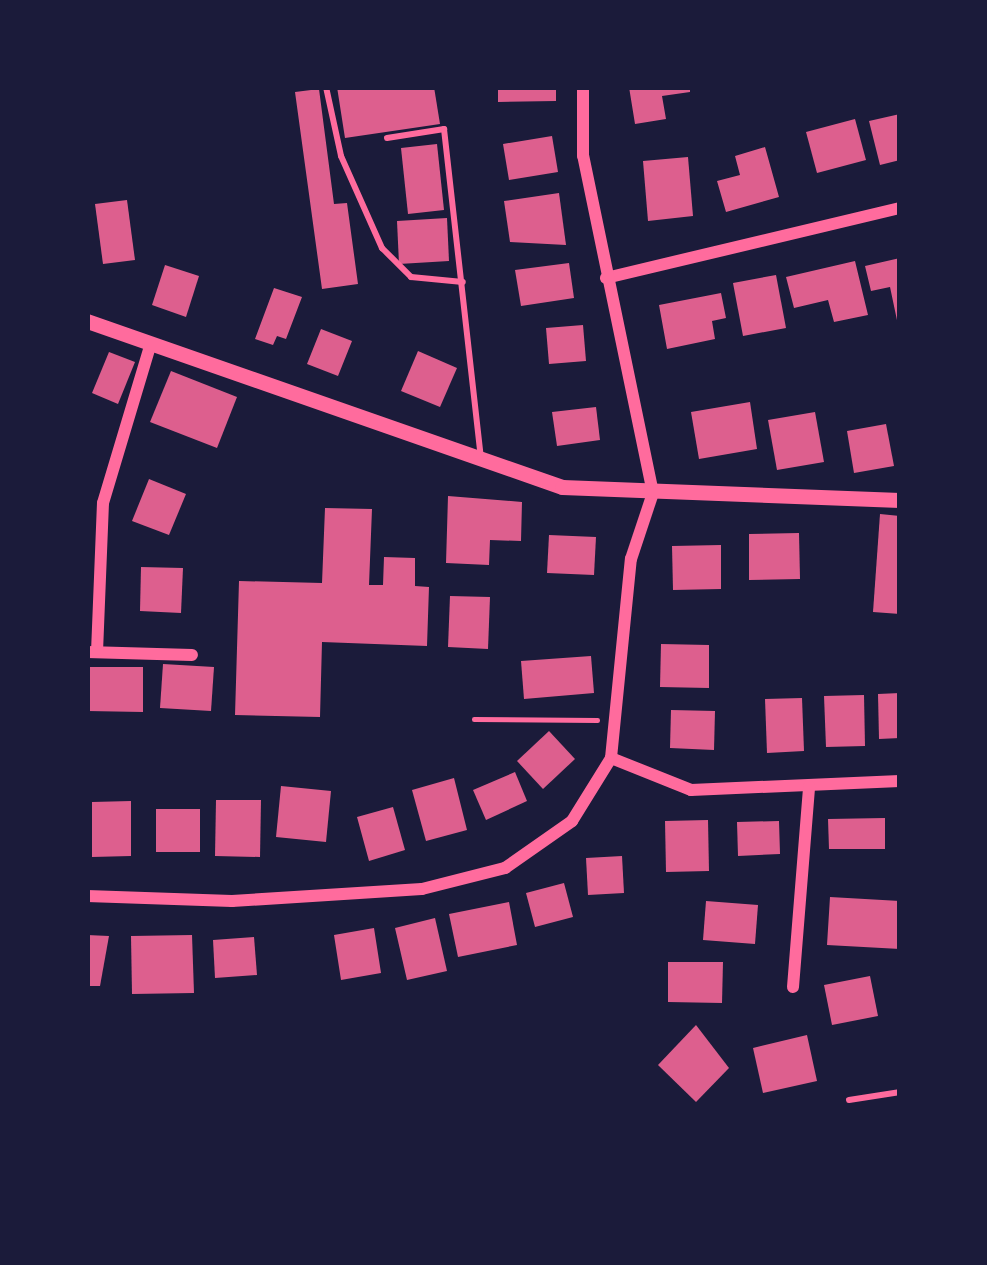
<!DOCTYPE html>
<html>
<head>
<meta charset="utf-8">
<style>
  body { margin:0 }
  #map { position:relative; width:987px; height:1265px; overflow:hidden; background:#1b1b3a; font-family:Barlow,sans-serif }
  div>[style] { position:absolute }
  .building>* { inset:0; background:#dd5f8e }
  .path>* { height:4.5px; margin:-2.25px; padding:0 2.25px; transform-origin:2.25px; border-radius:2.25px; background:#ff6b9d }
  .service>* { height:6px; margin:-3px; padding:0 3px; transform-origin:3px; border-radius:3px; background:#ff6b9d }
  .minor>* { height:12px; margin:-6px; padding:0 6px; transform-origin:6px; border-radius:6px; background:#ff6b9d }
  .tertiary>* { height:15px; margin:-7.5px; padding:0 7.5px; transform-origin:7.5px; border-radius:7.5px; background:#ff6b9d }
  span { translate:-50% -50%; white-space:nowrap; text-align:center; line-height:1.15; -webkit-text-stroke:9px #1b1b3a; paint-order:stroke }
  .frame { position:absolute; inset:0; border:90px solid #1b1b3a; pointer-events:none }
</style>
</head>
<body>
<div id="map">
  <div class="building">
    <div style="clip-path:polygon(337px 87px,434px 87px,440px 124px,345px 138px)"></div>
    <div style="clip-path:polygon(498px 87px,556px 87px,556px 101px,498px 102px)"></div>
    <div style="clip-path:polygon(629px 87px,690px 87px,690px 92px,662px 96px,666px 119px,635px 124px)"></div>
    <div style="clip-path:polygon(319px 89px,334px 204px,347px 203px,358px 284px,322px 289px,295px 92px)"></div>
    <div style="clip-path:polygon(900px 114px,900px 160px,880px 165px,869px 121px)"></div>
    <div style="clip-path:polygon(855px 119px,866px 160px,817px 173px,806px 132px)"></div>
    <div style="clip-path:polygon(552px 136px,558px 172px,509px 180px,503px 144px)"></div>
    <div style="clip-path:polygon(437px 144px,444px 210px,408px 214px,401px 148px)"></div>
    <div style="clip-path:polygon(765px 147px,779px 197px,726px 212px,717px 181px,740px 175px,735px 156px)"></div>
    <div style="clip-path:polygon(688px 157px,693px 216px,648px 221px,643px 161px)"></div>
    <div style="clip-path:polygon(559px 193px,566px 245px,510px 242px,504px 201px)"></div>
    <div style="clip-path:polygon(127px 200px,135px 260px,103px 264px,95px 204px)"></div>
    <div style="clip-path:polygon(447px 218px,449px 261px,399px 264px,397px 221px)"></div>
    <div style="clip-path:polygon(900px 258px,900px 325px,898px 325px,890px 287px,871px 291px,865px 266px)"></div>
    <div style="clip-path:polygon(855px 261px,868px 315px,834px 322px,828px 300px,794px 308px,786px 277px)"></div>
    <div style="clip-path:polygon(569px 263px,574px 298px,521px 306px,515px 270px)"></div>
    <div style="clip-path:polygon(165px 265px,199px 276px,186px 317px,152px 305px)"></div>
    <div style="clip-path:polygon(776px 275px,786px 328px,743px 336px,733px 283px)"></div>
    <div style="clip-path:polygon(274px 288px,302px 297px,286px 339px,277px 336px,273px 345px,255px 339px)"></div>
    <div style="clip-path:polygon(721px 293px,726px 318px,712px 321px,715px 339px,667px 349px,659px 305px)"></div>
    <div style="clip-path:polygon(583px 325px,586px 361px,549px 364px,546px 328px)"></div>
    <div style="clip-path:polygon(321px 329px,352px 341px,338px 376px,307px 364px)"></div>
    <div style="clip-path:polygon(418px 351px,457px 368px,440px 407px,401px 391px)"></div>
    <div style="clip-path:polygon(109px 352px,135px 362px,118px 404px,92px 393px)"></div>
    <div style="clip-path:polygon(171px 371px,237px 397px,217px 448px,150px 422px)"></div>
    <div style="clip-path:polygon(750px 402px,757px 449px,699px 459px,691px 412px)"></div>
    <div style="clip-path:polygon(596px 407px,600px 440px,557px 446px,552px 412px)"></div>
    <div style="clip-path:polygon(815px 412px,824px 462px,777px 470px,768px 420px)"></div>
    <div style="clip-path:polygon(886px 424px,894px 466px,854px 473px,847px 431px)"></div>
    <div style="clip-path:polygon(149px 479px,186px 494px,169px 535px,132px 521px)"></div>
    <div style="clip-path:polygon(448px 496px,522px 502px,521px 541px,490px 540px,489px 565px,446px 563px)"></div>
    <div style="clip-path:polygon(325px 508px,372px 509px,369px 585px,383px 585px,384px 557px,415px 558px,415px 586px,429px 587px,427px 646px,322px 642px,320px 717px,235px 715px,239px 581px,322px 583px)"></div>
    <div style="clip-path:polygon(880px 514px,900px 516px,900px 614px,873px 612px)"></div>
    <div style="clip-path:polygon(799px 533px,800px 579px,749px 580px,749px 534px)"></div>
    <div style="clip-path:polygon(549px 535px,596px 537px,594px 575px,547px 573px)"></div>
    <div style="clip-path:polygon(721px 545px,721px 589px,673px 590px,672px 546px)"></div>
    <div style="clip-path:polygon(141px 567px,183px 568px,181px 613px,140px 611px)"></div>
    <div style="clip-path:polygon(450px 596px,490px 597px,488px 649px,448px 647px)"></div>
    <div style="clip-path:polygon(661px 644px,709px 645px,709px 688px,660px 687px)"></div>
    <div style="clip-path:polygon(591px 656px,594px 693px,524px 699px,521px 661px)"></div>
    <div style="clip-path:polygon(163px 664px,214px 667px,211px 711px,160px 708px)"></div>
    <div style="clip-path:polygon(87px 667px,143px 667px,143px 712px,87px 711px)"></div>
    <div style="clip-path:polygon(900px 693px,900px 738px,879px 739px,878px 694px)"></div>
    <div style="clip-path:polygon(864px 695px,865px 746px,826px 747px,824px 696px)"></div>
    <div style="clip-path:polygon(802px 698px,804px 751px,767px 753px,765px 699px)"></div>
    <div style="clip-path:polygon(671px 710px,715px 711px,714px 750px,670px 748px)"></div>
    <div style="clip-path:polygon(549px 731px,575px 759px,543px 789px,517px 761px)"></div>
    <div style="clip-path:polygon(515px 772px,527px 801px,486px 820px,473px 790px)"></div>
    <div style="clip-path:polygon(454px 778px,467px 830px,426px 841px,412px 790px)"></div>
    <div style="clip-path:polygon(281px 786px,331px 791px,326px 842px,276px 837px)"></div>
    <div style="clip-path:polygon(216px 800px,261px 800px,260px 857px,215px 856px)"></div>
    <div style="clip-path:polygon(131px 801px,131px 856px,92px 857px,92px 802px)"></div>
    <div style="clip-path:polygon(393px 807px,405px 850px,369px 861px,357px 817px)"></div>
    <div style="clip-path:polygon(156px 809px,200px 809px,200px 852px,156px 852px)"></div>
    <div style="clip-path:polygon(885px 818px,885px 849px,829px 849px,828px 819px)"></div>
    <div style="clip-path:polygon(708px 820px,709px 871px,666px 872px,665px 821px)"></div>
    <div style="clip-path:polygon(779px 821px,780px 854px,738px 856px,737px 822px)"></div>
    <div style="clip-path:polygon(622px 856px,624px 893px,588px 895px,586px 858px)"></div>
    <div style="clip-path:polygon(564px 883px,573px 917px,535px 927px,526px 893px)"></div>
    <div style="clip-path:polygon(830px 897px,900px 901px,900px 949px,827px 945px)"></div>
    <div style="clip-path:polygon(706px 901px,758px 905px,755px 944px,703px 940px)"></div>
    <div style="clip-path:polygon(509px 902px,517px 945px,458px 957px,449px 914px)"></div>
    <div style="clip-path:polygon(435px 918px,447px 971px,407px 980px,395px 928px)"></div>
    <div style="clip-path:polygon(374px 928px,381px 973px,341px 980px,334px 935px)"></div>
    <div style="clip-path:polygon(87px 935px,109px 936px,100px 986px,87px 986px)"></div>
    <div style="clip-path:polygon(192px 935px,194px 993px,132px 994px,131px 936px)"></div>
    <div style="clip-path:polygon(254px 937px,257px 975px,215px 978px,213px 940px)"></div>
    <div style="clip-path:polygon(668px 962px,723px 962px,722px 1003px,668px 1002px)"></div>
    <div style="clip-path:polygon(870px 976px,878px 1016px,832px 1025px,824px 985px)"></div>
    <div style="clip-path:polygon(696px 1025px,729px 1068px,696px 1102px,658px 1065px)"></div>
    <div style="clip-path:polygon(807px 1035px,817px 1081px,763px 1093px,753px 1048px)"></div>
  </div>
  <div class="path">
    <div style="left:474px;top:719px;width:123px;rotate:0.5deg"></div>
  </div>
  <div class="service">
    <div style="left:326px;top:87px;width:71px;rotate:77.7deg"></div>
    <div style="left:341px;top:156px;width:101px;rotate:66deg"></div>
    <div style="left:382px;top:248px;width:41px;rotate:45deg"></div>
    <div style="left:411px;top:277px;width:52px;rotate:5.5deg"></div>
    <div style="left:387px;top:138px;width:58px;rotate:-9deg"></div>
    <div style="left:444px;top:129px;width:332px;rotate:83.6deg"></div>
    <div style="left:849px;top:1100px;width:52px;rotate:-8.9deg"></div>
  </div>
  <div class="minor">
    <div style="left:606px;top:278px;width:302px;rotate:-13.4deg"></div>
    <div style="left:87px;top:652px;width:105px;rotate:1.6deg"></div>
    <div style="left:97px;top:652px;width:149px;rotate:-87.7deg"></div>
    <div style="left:103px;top:503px;width:167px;rotate:-73.3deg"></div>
    <div style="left:611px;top:758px;width:86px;rotate:21.8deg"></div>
    <div style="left:691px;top:790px;width:209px;rotate:-2.5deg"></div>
    <div style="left:87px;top:896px;width:145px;rotate:2deg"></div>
    <div style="left:232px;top:901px;width:190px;rotate:-3.6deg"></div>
    <div style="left:422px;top:889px;width:86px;rotate:-14.2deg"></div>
    <div style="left:505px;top:868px;width:82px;rotate:-35deg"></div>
    <div style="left:572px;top:821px;width:74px;rotate:-58.2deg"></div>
    <div style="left:611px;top:758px;width:200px;rotate:-84.3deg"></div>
    <div style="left:631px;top:559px;width:70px;rotate:-71.6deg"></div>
    <div style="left:653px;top:493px;width:344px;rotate:-101.7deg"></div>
    <div style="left:583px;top:156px;width:69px;rotate:-90deg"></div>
    <div style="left:793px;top:987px;width:201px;rotate:-85.4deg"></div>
  </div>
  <div class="tertiary">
    <div style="left:87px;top:321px;width:503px;rotate:19.26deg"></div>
    <div style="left:562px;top:487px;width:338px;rotate:2.2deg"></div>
  </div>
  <div class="frame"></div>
</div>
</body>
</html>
